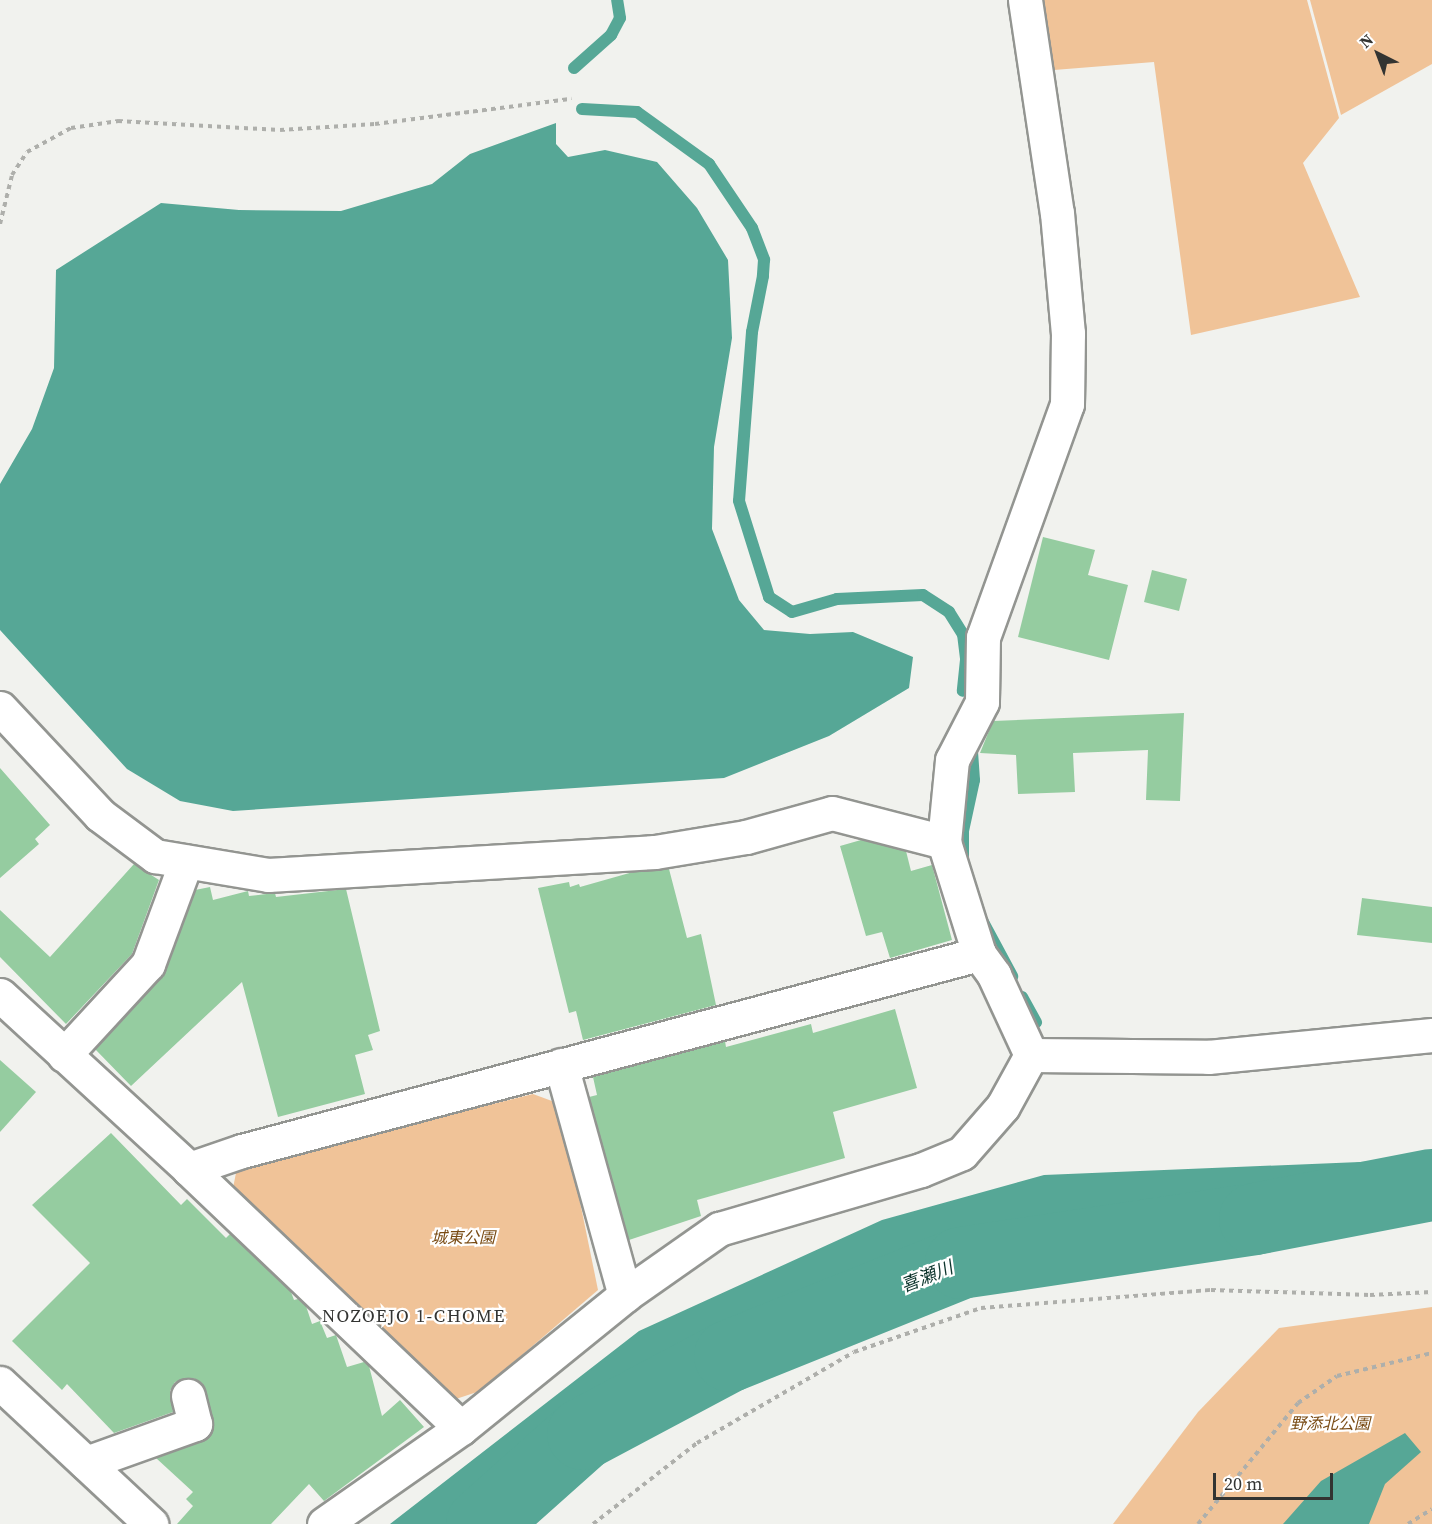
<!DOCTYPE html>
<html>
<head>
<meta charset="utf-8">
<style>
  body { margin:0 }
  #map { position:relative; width:1432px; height:1524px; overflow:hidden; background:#f1f2ee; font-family:"Source Serif 4","Noto Sans JP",serif }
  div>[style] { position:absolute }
  .green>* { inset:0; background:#f0c398 }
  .water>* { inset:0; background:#56a796 }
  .stream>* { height:12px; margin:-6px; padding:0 6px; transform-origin:6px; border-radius:6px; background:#56a796 }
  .river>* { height:72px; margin:-36px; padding:0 36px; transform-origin:36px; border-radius:36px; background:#56a796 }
  .building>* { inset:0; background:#95cca0 }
  .path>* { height:4px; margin-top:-2px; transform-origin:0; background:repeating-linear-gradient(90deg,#aeafab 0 4.5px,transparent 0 9px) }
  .roads { filter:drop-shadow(2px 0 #939591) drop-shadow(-2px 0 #939591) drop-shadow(0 2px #939591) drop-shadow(0 -2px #939591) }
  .minor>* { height:33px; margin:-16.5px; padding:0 16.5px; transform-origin:16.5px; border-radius:16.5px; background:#fff }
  span { translate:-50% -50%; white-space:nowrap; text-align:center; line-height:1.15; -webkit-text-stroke:4.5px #fff; paint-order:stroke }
  .park-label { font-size:16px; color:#7a4c15; font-style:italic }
  .water-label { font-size:18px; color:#0d352d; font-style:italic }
  .neighbourhood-label { font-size:18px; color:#333432; letter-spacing:1.5px }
  .north { position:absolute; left:1348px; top:24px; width:60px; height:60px; -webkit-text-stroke:4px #fff; paint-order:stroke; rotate:318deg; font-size:16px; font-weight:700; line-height:24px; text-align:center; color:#333432 }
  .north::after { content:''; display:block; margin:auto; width:21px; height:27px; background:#333432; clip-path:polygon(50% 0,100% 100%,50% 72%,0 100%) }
  .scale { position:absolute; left:1213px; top:1473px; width:120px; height:27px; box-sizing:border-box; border:3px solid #333432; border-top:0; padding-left:8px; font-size:18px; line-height:21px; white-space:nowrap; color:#333432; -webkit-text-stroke:4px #fff; paint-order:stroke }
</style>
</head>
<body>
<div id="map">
  <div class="green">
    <div style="clip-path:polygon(1041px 0,1307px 0,1339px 118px,1303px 163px,1360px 297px,1191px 335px,1154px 62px,1054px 70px)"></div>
    <div style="clip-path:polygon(1310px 0,1432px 0,1432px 64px,1341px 115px)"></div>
    <div style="clip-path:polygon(533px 1094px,560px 1104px,598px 1290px,480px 1391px,456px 1399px,233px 1188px,237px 1168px)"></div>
    <div style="clip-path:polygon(1432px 1307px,1432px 1524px,1113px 1524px,1198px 1412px,1279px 1328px)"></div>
  </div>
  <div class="water">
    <div style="clip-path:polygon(556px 123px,556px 144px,568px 157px,605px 150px,657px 162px,697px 208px,728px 260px,732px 338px,714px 447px,712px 529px,739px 600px,764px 630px,810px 634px,853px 632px,913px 657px,909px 688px,829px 736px,724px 778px,233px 811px,180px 801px,127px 769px,0 630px,0 484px,32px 429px,54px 368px,56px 270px,161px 203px,239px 210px,341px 211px,432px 184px,470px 154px)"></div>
    <div style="clip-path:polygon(1432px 1159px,1432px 1184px,961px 1263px,730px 1356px,583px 1434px,482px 1524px,390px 1524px,639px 1331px,882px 1220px,1044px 1175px)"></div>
    <div style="clip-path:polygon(1405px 1433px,1421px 1452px,1385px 1484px,1369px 1524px,1283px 1524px,1321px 1481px)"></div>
  </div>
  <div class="stream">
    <div style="left:574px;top:68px;width:50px;rotate:-41.7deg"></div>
    <div style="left:611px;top:35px;width:19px;rotate:-62deg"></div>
    <div style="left:620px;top:18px;width:18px;rotate:-99deg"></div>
    <div style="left:582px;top:109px;width:55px;rotate:3.1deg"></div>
    <div style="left:637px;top:112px;width:89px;rotate:35.8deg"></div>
    <div style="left:709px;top:164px;width:77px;rotate:56.1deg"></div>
    <div style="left:752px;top:228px;width:34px;rotate:69deg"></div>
    <div style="left:764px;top:260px;width:16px;rotate:94deg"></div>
    <div style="left:763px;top:276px;width:57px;rotate:101.1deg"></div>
    <div style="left:752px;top:332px;width:169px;rotate:94.4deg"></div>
    <div style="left:739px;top:501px;width:101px;rotate:72.6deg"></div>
    <div style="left:769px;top:597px;width:27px;rotate:33deg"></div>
    <div style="left:792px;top:612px;width:47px;rotate:-16.1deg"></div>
    <div style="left:837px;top:599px;width:86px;rotate:-2.7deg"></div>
    <div style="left:923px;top:595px;width:31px;rotate:33deg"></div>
    <div style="left:949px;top:612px;width:26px;rotate:58deg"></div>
    <div style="left:963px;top:634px;width:26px;rotate:83deg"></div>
    <div style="left:966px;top:660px;width:31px;rotate:96deg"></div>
    <div style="left:963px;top:862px;width:31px;rotate:-90deg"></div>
    <div style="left:963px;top:831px;width:52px;rotate:-77.8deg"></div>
    <div style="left:974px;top:780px;width:39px;rotate:-94deg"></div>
    <div style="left:982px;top:920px;width:64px;rotate:61.8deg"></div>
    <div style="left:1022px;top:997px;width:29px;rotate:61deg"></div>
  </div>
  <div class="river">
    <div style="left:482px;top:1524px;width:135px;rotate:-41.7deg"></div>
    <div style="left:583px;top:1434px;width:166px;rotate:-28deg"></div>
    <div style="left:730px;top:1356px;width:249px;rotate:-21.9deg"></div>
    <div style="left:961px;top:1263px;width:297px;rotate:-8.5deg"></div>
    <div style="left:1255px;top:1219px;width:180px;rotate:-10.9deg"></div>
  </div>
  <div class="building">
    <div style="clip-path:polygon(1043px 537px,1095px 550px,1088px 575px,1128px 585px,1109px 660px,1018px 637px)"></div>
    <div style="clip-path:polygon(1152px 570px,1187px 579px,1179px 611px,1144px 602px)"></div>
    <div style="clip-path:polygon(1184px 713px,1180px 801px,1146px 800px,1148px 750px,1073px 753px,1075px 792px,1018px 794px,1016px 755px,980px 753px,993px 721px)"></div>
    <div style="clip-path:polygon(0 768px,50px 825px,35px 839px,39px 844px,0 878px)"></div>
    <div style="clip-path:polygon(861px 840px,906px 851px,911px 871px,932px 865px,952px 940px,890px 958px,882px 932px,866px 936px,840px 846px)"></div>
    <div style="clip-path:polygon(134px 864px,159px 880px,132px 954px,66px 1024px,0 957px,0 910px,50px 957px)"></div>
    <div style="clip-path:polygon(669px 869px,687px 938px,701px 934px,716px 1005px,583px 1040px,576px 1011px,569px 1013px,538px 888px,569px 882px,570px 887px,579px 884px,580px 887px,633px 872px)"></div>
    <div style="clip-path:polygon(210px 887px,213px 900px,248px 891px,249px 896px,275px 893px,276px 897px,346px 889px,380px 1031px,368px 1035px,373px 1050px,355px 1055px,365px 1094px,278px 1117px,242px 982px,131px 1086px,95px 1049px,162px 976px,195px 890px)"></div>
    <div style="clip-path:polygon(1362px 898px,1432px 907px,1432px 943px,1357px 935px)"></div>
    <div style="clip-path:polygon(895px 1009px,917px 1088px,833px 1112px,845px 1158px,697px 1200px,701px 1216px,629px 1240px,589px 1097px,597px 1095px,593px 1077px,725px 1041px,726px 1047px,811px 1024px,813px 1033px)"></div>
    <div style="clip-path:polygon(0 1060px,36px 1092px,0 1132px)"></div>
    <div style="clip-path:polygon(111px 1133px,181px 1205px,187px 1199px,226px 1238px,230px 1234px,291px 1292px,294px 1300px,298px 1299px,306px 1306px,312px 1324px,320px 1321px,327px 1338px,336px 1335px,347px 1367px,364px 1362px,369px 1366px,382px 1416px,400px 1400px,424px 1427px,324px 1501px,309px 1484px,271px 1524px,177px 1524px,193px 1506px,186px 1499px,193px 1492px,156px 1458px,209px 1436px,213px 1419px,202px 1383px,193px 1378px,175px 1382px,170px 1391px,173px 1412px,114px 1433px,67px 1384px,62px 1390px,12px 1341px,90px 1263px,32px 1205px)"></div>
  </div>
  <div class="path">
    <div style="left:0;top:224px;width:50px;rotate:-76.2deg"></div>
    <div style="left:12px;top:175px;width:27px;rotate:-57deg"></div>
    <div style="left:27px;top:152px;width:50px;rotate:-28.6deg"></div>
    <div style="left:71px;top:128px;width:48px;rotate:-8.5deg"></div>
    <div style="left:118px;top:121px;width:162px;rotate:3.2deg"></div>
    <div style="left:280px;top:130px;width:95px;rotate:-3.6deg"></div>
    <div style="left:375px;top:124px;width:198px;rotate:-7.3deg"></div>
    <div style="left:593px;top:1524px;width:132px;rotate:-37.9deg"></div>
    <div style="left:697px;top:1443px;width:181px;rotate:-30.1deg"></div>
    <div style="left:854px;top:1352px;width:134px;rotate:-19.1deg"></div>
    <div style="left:981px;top:1308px;width:231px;rotate:-4.5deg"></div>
    <div style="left:1211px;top:1290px;width:159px;rotate:1.8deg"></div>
    <div style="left:1370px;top:1295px;width:62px;rotate:-2.8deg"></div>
    <div style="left:1198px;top:1524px;width:157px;rotate:-50.4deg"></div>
    <div style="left:1298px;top:1403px;width:47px;rotate:-34.7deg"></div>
    <div style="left:1337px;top:1376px;width:98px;rotate:-13.6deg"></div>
    <div style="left:1408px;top:1524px;width:28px;rotate:-32deg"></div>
  </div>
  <div class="roads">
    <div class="minor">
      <div style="left:1025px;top:0;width:215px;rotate:81.5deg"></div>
      <div style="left:1057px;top:213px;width:121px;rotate:84.8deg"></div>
      <div style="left:1068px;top:333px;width:71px;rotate:90.8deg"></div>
      <div style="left:1067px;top:404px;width:248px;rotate:109.8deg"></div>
      <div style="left:983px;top:637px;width:65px;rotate:90.9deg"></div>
      <div style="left:982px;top:702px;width:65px;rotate:117.3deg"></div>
      <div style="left:952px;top:760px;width:82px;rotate:95.6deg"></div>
      <div style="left:944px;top:842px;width:117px;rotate:72.6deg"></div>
      <div style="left:979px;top:954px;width:26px;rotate:54deg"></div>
      <div style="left:994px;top:975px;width:88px;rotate:65.2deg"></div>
      <div style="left:0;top:708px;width:146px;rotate:46.9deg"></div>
      <div style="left:100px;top:815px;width:69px;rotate:36.7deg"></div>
      <div style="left:155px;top:856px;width:115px;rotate:9.5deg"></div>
      <div style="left:268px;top:875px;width:388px;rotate:-3.4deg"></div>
      <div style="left:655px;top:852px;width:92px;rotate:-9.4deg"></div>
      <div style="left:746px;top:837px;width:89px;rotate:-15.6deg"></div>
      <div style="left:832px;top:813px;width:116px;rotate:14.5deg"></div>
      <div style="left:0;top:995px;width:257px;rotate:42.6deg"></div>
      <div style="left:64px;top:1055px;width:124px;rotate:-47.3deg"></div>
      <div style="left:148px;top:964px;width:109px;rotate:-69.6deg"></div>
      <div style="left:1031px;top:1055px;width:177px;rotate:0.6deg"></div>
      <div style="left:1208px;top:1057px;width:225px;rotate:-5.6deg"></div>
      <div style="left:561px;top:1065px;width:239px;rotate:74.5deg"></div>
      <div style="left:0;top:1383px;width:207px;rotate:43deg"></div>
      <div style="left:461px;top:1428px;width:376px;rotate:-136.4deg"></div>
      <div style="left:189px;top:1169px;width:56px;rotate:-18.8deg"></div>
      <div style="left:242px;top:1151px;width:763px;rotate:-14.97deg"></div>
      <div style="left:86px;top:1463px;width:116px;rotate:-19.7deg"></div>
      <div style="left:195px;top:1424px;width:29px;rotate:-104deg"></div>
      <div style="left:324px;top:1524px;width:167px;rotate:-35deg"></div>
      <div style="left:461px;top:1428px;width:211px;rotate:-39deg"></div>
      <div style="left:625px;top:1295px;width:115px;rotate:-35.1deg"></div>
      <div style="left:719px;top:1229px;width:210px;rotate:-16.3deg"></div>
      <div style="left:921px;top:1170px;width:44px;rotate:-22.5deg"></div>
      <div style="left:962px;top:1153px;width:62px;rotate:-48.9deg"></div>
      <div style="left:1003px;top:1106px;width:58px;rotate:-61.2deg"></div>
    </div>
  </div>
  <div class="park-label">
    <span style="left:463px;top:1237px">城東公園</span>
    <span style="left:1330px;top:1423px">野添北公園</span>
  </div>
  <div class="water-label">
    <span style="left:927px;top:1277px;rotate:-22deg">喜瀬川</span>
  </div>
  <div class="neighbourhood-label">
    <span style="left:414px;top:1316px">NOZOEJO 1-CHOME</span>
  </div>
  <div class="north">N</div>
  <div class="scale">20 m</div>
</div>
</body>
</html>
